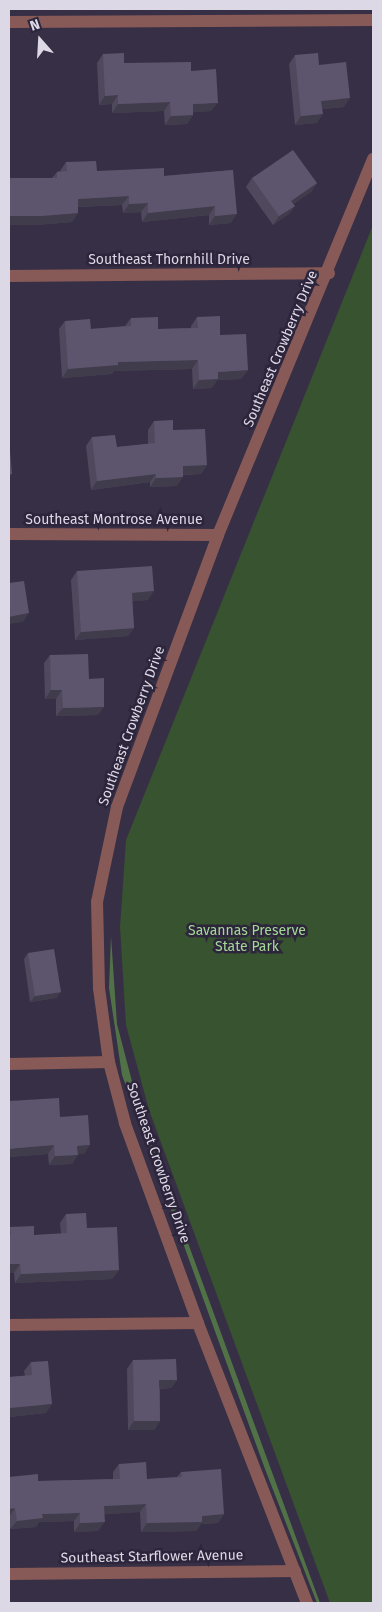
<!DOCTYPE html>
<html>
<head>
<meta charset="utf-8">
<style>
  body { margin:0 }
  #map { position:relative; width:382px; height:1612px; overflow:hidden; background:#372f45; font-family:"Fira Sans",sans-serif }
  div>[style] { position:absolute }
  .green>* { inset:0; background:#37532f }
  .forest>* { inset:0; background:#517247 }
  .minor>* { height:12px; margin:-6px; padding:0 6px; transform-origin:6px; border-radius:6px; background:#885a57 }
  .wall>* { inset:0; background:#50495e }
  .shaded-wall>* { inset:0; background:#413c4c }
  .building>* { inset:0; background:#5d556d }
  span { translate:-50% -50%; white-space:nowrap; text-align:center; line-height:1.15; -webkit-text-stroke:5px #2d253b; paint-order:stroke }
  .street-label { font-size:14px; color:#ddd8e6 }
  .park-label { font-size:14px; color:#a3d895 }
  .frame { position:absolute; inset:0; border:10px solid #ddd8e6; pointer-events:none }
  .north { position:absolute; left:15px; top:15px; width:50px; height:50px; -webkit-text-stroke:4px #2d253b; paint-order:stroke; rotate:341deg; font-size:14px; font-weight:700; line-height:20px; text-align:center; color:#ddd8e6 }
  .north::after { content:''; display:block; margin:auto; width:18px; height:22px; background:#ddd8e6; clip-path:polygon(50% 0,100% 100%,50% 72%,0 100%) }
</style>
</head>
<body>
<div id="map">
  <div class="green">
    <div style="clip-path:polygon(373px 225px,373px 1603px,330px 1603px,149px 1110px,126px 1025px,120px 927px,126px 840px)"></div>
  </div>
  <div class="forest">
    <div style="clip-path:polygon(111px 936px,117px 1024px,140px 1112px,320px 1603px,317px 1603px,265px 1469px,122px 1075px,109px 988px)"></div>
  </div>
  <div class="minor">
    <div style="left:9px;top:22px;width:364px;rotate:-0.3deg"></div>
    <div style="left:9px;top:276px;width:320px;rotate:-0.5deg"></div>
    <div style="left:9px;top:534px;width:209px;rotate:0.3deg"></div>
    <div style="left:9px;top:1064px;width:100px;rotate:-1.1deg"></div>
    <div style="left:9px;top:1325px;width:189px;rotate:-0.6deg"></div>
    <div style="left:9px;top:1574px;width:286px;rotate:-0.6deg"></div>
    <div style="left:307px;top:1603px;width:300px;rotate:-111.3deg"></div>
    <div style="left:198px;top:1323px;width:213px;rotate:-110.1deg"></div>
    <div style="left:125px;top:1123px;width:63px;rotate:-104.7deg"></div>
    <div style="left:109px;top:1062px;width:75px;rotate:-97.7deg"></div>
    <div style="left:99px;top:988px;width:86px;rotate:-91.3deg"></div>
    <div style="left:97px;top:902px;width:97px;rotate:-78.1deg"></div>
    <div style="left:117px;top:807px;width:290px;rotate:-69.6deg"></div>
    <div style="left:218px;top:535px;width:407px;rotate:-67.6deg"></div>
  </div>
  <div class="wall">
    <div style="clip-path:polygon(103px 54px,124px 63px,191px 71px,211px 111px,193px 112px,193px 115px,187px 124px,165px 125px,164px 111px,112px 113px,112px 104px,99px 105px,97px 63px)"></div>
    <div style="clip-path:polygon(295px 55px,319px 65px,344px 107px,322px 109px,317px 123px,295px 125px,289px 64px)"></div>
    <div style="clip-path:polygon(66px 162px,97px 171px,164px 176px,233px 170px,231px 223px,209px 225px,209px 215px,142px 222px,141px 212px,123px 213px,122px 205px,78px 207px,78px 213px,72px 222px,36px 225px,9px 225px,9px 178px,52px 178px,57px 172px,60px 171px)"></div>
    <div style="clip-path:polygon(252px 178px,317px 183px,311px 192px,293px 204px,295px 206px,289px 214px,273px 225px,246px 187px)"></div>
    <div style="clip-path:polygon(197px 317px,220px 335px,248px 370px,241px 379px,217px 380px,212px 388px,193px 389px,192px 369px,114px 371px,112px 374px,62px 378px,59px 329px,65px 321px,91px 329px,125px 326px,131px 318px,158px 329px,191px 328px,191px 326px)"></div>
    <div style="clip-path:polygon(154px 421px,173px 430px,207px 465px,201px 474px,183px 475px,177px 486px,150px 487px,150px 482px,91px 490px,86px 446px,92px 437px,117px 447px,148px 444px,148px 430px)"></div>
    <div style="clip-path:polygon(77px 571px,148px 600px,132px 601px,134px 628px,128px 636px,75px 640px,71px 580px)"></div>
    <div style="clip-path:polygon(50px 655px,98px 715px,56px 716px,56px 699px,45px 699px,44px 663px)"></div>
    <div style="clip-path:polygon(28px 953px,61px 992px,56px 998px,30px 1002px,24px 959px)"></div>
    <div style="clip-path:polygon(9px 1101px,60px 1117px,84px 1154px,78px 1154px,72px 1164px,49px 1165px,48px 1154px,9px 1157px)"></div>
    <div style="clip-path:polygon(66px 1214px,87px 1228px,119px 1270px,112px 1279px,15px 1283px,14px 1273px,9px 1273px,9px 1229px,10px 1227px,34px 1235px,61px 1234px,60px 1223px)"></div>
    <div style="clip-path:polygon(133px 1360px,177px 1380px,171px 1388px,160px 1389px,160px 1421px,154px 1430px,128px 1430px,127px 1369px)"></div>
    <div style="clip-path:polygon(31px 1362px,46px 1413px,9px 1417px,9px 1377px,25px 1376px,24px 1371px)"></div>
    <div style="clip-path:polygon(119px 1464px,147px 1479px,177px 1477px,181px 1472px,224px 1514px,218px 1523px,201px 1524px,196px 1531px,141px 1532px,140px 1512px,104px 1514px,98px 1531px,74px 1532px,74px 1521px,39px 1522px,36px 1527px,10px 1529px,9px 1517px,9px 1477px,38px 1481px,113px 1479px,113px 1472px)"></div>
  </div>
  <div class="shaded-wall">
    <div style="clip-path:polygon(118px 95px,112px 104px,99px 105px,105px 96px)"></div>
    <div style="clip-path:polygon(350px 98px,344px 107px,315px 110px,321px 101px)"></div>
    <div style="clip-path:polygon(170px 102px,164px 111px,112px 113px,118px 104px)"></div>
    <div style="clip-path:polygon(218px 103px,211px 111px,186px 113px,193px 104px)"></div>
    <div style="clip-path:polygon(323px 114px,317px 123px,295px 125px,301px 116px)"></div>
    <div style="clip-path:polygon(193px 115px,187px 124px,165px 125px,171px 116px)"></div>
    <div style="clip-path:polygon(317px 183px,311px 192px,285px 210px,291px 201px)"></div>
    <div style="clip-path:polygon(129px 196px,122px 205px,72px 207px,78px 199px)"></div>
    <div style="clip-path:polygon(148px 203px,141px 212px,123px 213px,129px 204px)"></div>
    <div style="clip-path:polygon(215px 206px,209px 215px,142px 222px,148px 213px)"></div>
    <div style="clip-path:polygon(295px 206px,289px 214px,273px 225px,279px 216px)"></div>
    <div style="clip-path:polygon(78px 213px,72px 222px,36px 225px,9px 225px,9px 216px)"></div>
    <div style="clip-path:polygon(237px 214px,231px 223px,209px 225px,215px 216px)"></div>
    <div style="clip-path:polygon(198px 360px,192px 369px,114px 371px,112px 374px,62px 378px,68px 369px,118px 362px)"></div>
    <div style="clip-path:polygon(248px 370px,241px 379px,217px 380px,212px 388px,193px 389px,199px 380px,218px 372px)"></div>
    <div style="clip-path:polygon(207px 465px,201px 474px,176px 475px,183px 466px)"></div>
    <div style="clip-path:polygon(9px 474px,12px 474px,9px 479px)"></div>
    <div style="clip-path:polygon(156px 474px,150px 482px,91px 490px,97px 481px)"></div>
    <div style="clip-path:polygon(183px 477px,177px 486px,150px 487px,156px 478px)"></div>
    <div style="clip-path:polygon(154px 591px,148px 600px,125px 602px,132px 593px)"></div>
    <div style="clip-path:polygon(29px 613px,23px 622px,9px 624px,9px 617px)"></div>
    <div style="clip-path:polygon(134px 628px,128px 636px,75px 640px,81px 632px)"></div>
    <div style="clip-path:polygon(51px 690px,62px 690px,56px 699px,45px 699px)"></div>
    <div style="clip-path:polygon(104px 707px,98px 715px,56px 716px,63px 708px)"></div>
    <div style="clip-path:polygon(61px 992px,56px 998px,30px 1002px,35px 996px)"></div>
    <div style="clip-path:polygon(54px 1145px,48px 1154px,9px 1157px,9px 1149px,18px 1148px)"></div>
    <div style="clip-path:polygon(90px 1145px,84px 1154px,71px 1155px,77px 1146px)"></div>
    <div style="clip-path:polygon(78px 1155px,72px 1164px,49px 1165px,55px 1156px)"></div>
    <div style="clip-path:polygon(9px 1264px,20px 1264px,14px 1273px,9px 1273px)"></div>
    <div style="clip-path:polygon(119px 1270px,112px 1279px,15px 1283px,21px 1274px)"></div>
    <div style="clip-path:polygon(159px 1380px,177px 1380px,171px 1388px,153px 1389px)"></div>
    <div style="clip-path:polygon(52px 1404px,46px 1413px,9px 1417px,9px 1408px)"></div>
    <div style="clip-path:polygon(134px 1421px,160px 1421px,154px 1430px,128px 1430px)"></div>
    <div style="clip-path:polygon(146px 1504px,140px 1512px,98px 1515px,104px 1506px)"></div>
    <div style="clip-path:polygon(15px 1508px,9px 1517px,9px 1509px)"></div>
    <div style="clip-path:polygon(80px 1513px,74px 1521px,39px 1522px,36px 1527px,10px 1529px,17px 1521px,42px 1514px)"></div>
    <div style="clip-path:polygon(224px 1514px,218px 1523px,201px 1524px,196px 1531px,141px 1532px,147px 1523px,202px 1516px)"></div>
    <div style="clip-path:polygon(105px 1522px,98px 1531px,74px 1532px,80px 1523px)"></div>
  </div>
  <div class="building">
    <div style="clip-path:polygon(124px 53px,124px 63px,191px 62px,191px 71px,216px 69px,218px 103px,193px 104px,193px 115px,171px 116px,170px 102px,118px 104px,118px 95px,105px 96px,103px 54px)"></div>
    <div style="clip-path:polygon(318px 53px,319px 65px,346px 62px,350px 98px,321px 101px,323px 114px,301px 116px,295px 55px)"></div>
    <div style="clip-path:polygon(293px 150px,317px 183px,291px 201px,295px 206px,279px 216px,252px 178px)"></div>
    <div style="clip-path:polygon(96px 161px,97px 171px,164px 168px,164px 176px,233px 170px,237px 214px,215px 216px,215px 206px,148px 213px,148px 203px,129px 204px,129px 196px,78px 199px,78px 213px,42px 216px,9px 216px,9px 178px,57px 178px,57px 172px,67px 171px,66px 162px)"></div>
    <div style="clip-path:polygon(220px 316px,220px 335px,246px 334px,248px 370px,218px 372px,218px 379px,199px 380px,198px 360px,118px 362px,118px 365px,68px 369px,65px 321px,90px 319px,91px 329px,131px 326px,131px 318px,158px 317px,158px 329px,198px 328px,197px 317px)"></div>
    <div style="clip-path:polygon(173px 420px,173px 430px,205px 429px,207px 465px,183px 466px,183px 477px,156px 478px,156px 474px,97px 481px,92px 437px,115px 435px,117px 447px,155px 443px,154px 421px)"></div>
    <div style="clip-path:polygon(9px 439px,12px 474px,9px 474px)"></div>
    <div style="clip-path:polygon(152px 566px,154px 591px,132px 593px,134px 628px,81px 632px,77px 571px)"></div>
    <div style="clip-path:polygon(24px 581px,29px 613px,9px 617px,9px 583px)"></div>
    <div style="clip-path:polygon(88px 654px,89px 679px,104px 678px,104px 707px,63px 708px,62px 690px,51px 690px,50px 655px)"></div>
    <div style="clip-path:polygon(54px 949px,61px 992px,35px 996px,28px 953px)"></div>
    <div style="clip-path:polygon(59px 1098px,60px 1117px,88px 1115px,90px 1145px,77px 1146px,78px 1155px,55px 1156px,54px 1145px,18px 1148px,9px 1149px,9px 1101px)"></div>
    <div style="clip-path:polygon(86px 1213px,87px 1228px,117px 1227px,119px 1270px,21px 1274px,20px 1264px,9px 1264px,9px 1235px,11px 1234px,10px 1227px,34px 1226px,34px 1235px,67px 1233px,66px 1214px)"></div>
    <div style="clip-path:polygon(176px 1359px,177px 1380px,159px 1380px,160px 1421px,134px 1421px,133px 1360px)"></div>
    <div style="clip-path:polygon(48px 1361px,52px 1404px,9px 1408px,9px 1377px,32px 1375px,31px 1362px)"></div>
    <div style="clip-path:polygon(146px 1462px,147px 1479px,182px 1477px,181px 1472px,221px 1469px,224px 1514px,202px 1516px,202px 1522px,147px 1523px,146px 1504px,104px 1506px,105px 1522px,80px 1523px,80px 1513px,42px 1514px,43px 1518px,17px 1521px,15px 1508px,9px 1509px,9px 1477px,38px 1474px,38px 1481px,120px 1479px,119px 1464px)"></div>
  </div>
  <div class="street-label">
    <span style="left:169px;top:260px">Southeast Thornhill Drive</span>
    <span style="left:281px;top:349px;rotate:-67deg">Southeast Crowberry Drive</span>
    <span style="left:114px;top:520px">Southeast Montrose Avenue</span>
    <span style="left:132px;top:726px;rotate:-70deg">Southeast Crowberry Drive</span>
    <span style="left:158px;top:1163px;rotate:71deg">Southeast Crowberry Drive</span>
    <span style="left:152px;top:1557px;rotate:-1deg">Southeast Starflower Avenue</span>
  </div>
  <div class="park-label">
    <span style="left:247px;top:939px">Savannas Preserve<br>State Park</span>
  </div>
  <div class="frame"></div>
  <div class="north">N</div>
</div>
</body>
</html>
